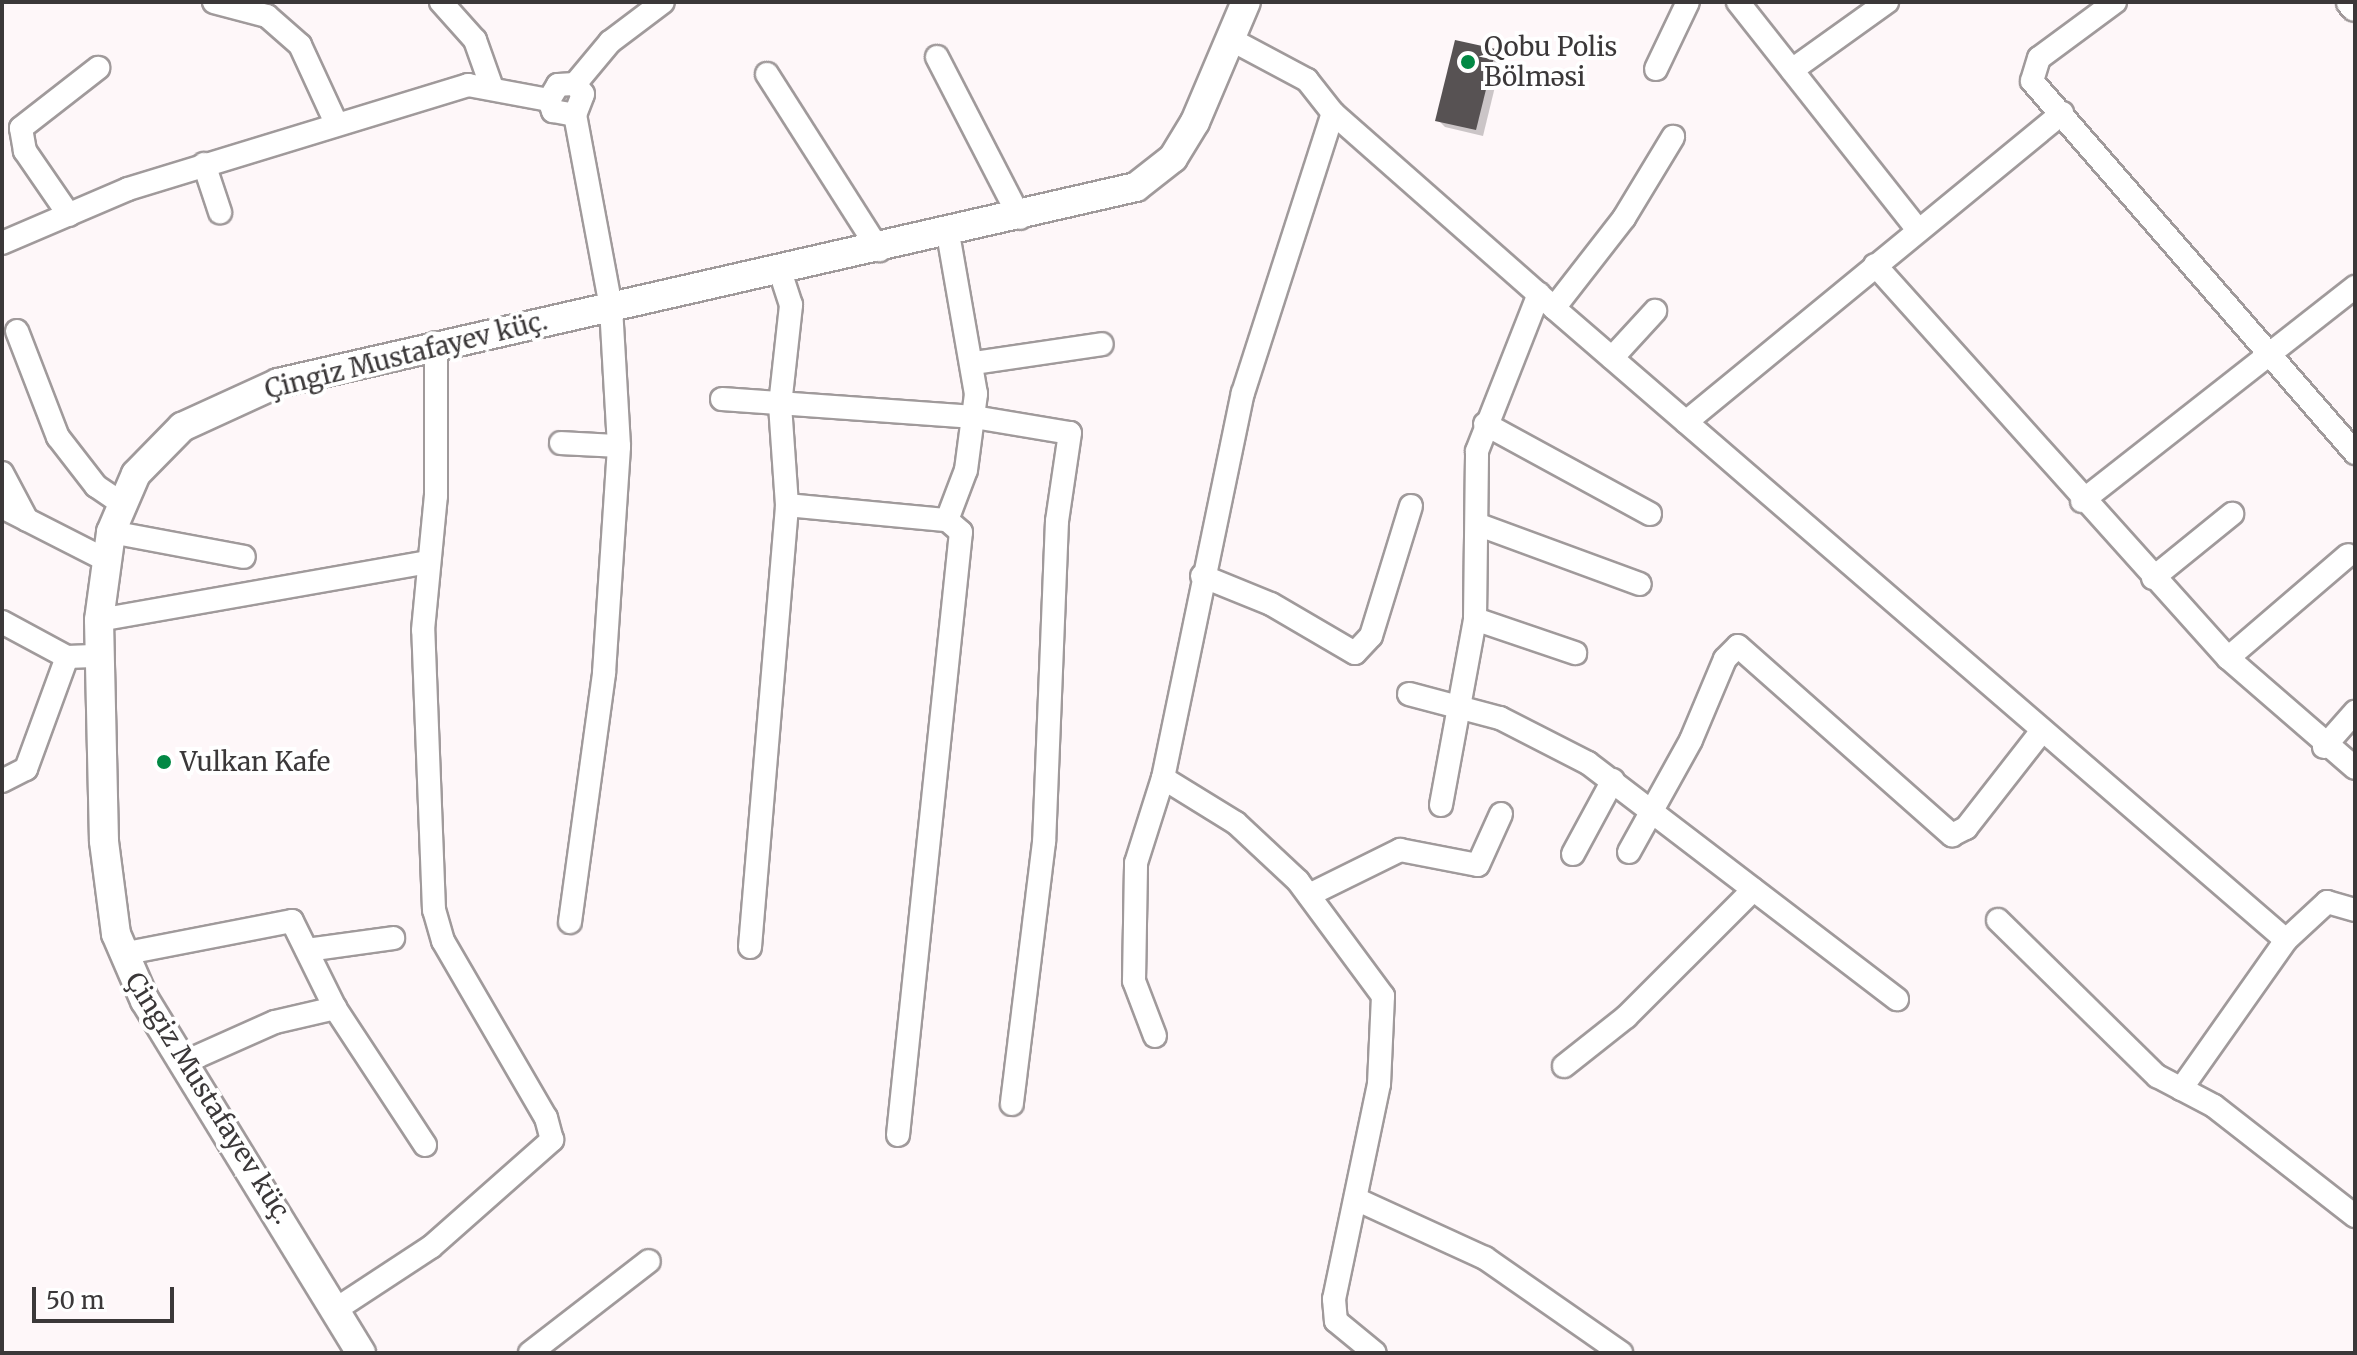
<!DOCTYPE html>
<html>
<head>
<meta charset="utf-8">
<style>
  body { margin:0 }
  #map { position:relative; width:2357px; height:1355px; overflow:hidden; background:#fef7f9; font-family:Merriweather,serif }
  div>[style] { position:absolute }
  .shadow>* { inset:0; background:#0003 }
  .building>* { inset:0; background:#575253 }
  .roads { filter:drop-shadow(2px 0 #a09a9b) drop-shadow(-2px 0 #a09a9b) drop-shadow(0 2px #a09a9b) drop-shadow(0 -2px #a09a9b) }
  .minor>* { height:22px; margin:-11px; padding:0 11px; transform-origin:11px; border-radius:11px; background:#fff }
  .tertiary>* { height:28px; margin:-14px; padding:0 14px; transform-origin:14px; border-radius:14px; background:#fff }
  .dots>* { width:22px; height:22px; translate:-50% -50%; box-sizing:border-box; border:4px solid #fff; border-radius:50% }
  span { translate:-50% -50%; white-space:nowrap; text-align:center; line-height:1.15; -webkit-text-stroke:8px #fff; paint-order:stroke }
  .poi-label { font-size:26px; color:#3b3839 }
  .left { translate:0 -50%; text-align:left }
  .street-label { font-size:26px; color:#3b3839 }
  .frame { position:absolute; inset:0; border:4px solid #3b3839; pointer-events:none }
  .scale { position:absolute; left:32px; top:1287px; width:142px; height:36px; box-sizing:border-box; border:4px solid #3b3839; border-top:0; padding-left:10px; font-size:24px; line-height:28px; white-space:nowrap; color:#3b3839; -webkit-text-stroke:6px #fff; paint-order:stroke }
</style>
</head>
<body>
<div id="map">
  <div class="shadow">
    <div style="clip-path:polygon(1495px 51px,1502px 58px,1483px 136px,1445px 127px,1438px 120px)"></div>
    <div style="clip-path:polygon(570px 93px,578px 102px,572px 109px,562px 98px)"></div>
  </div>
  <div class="building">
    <div style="clip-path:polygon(1455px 40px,1496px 49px,1476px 130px,1435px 121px)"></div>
  </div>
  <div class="roads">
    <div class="minor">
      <div style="left:214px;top:2px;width:55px;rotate:14.8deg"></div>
      <div style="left:267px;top:16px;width:44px;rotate:41.3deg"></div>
      <div style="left:300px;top:45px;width:86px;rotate:65.2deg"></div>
      <div style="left:441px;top:2px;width:51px;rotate:48.2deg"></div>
      <div style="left:475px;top:40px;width:48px;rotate:70.4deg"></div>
      <div style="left:1738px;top:2px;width:289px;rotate:51.7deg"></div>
      <div style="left:2115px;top:2px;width:94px;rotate:143.6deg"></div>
      <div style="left:2039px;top:58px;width:24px;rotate:107deg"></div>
      <div style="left:2032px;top:81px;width:493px;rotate:49deg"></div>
      <div style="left:1232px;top:40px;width:85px;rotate:28.1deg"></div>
      <div style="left:1307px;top:80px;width:42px;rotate:51.8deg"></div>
      <div style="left:1333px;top:113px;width:295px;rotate:41.4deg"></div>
      <div style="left:1554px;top:308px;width:967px;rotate:40.81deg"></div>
      <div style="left:2286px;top:940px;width:56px;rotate:-42.8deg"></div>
      <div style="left:2327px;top:902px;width:29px;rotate:16deg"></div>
      <div style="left:937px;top:57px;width:181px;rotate:62.7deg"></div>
      <div style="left:1656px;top:69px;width:74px;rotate:-64.5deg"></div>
      <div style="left:1792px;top:70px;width:117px;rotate:-35.6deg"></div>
      <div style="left:767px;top:74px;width:209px;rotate:57.5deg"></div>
      <div style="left:575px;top:84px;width:55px;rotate:-50.2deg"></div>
      <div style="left:610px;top:42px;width:66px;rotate:-37deg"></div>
      <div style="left:204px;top:164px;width:51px;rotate:71.6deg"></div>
      <div style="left:69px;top:215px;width:78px;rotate:-124.5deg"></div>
      <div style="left:25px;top:151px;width:23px;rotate:-100deg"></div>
      <div style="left:21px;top:128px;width:98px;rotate:-37.9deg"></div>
      <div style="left:2px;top:243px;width:137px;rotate:-23.2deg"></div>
      <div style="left:128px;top:189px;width:356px;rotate:-17deg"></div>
      <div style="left:468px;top:85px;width:82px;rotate:10.5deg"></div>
      <div style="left:1875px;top:265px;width:528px;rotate:48.07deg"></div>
      <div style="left:2228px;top:658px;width:168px;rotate:40.9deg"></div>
      <div style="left:1554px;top:308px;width:114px;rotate:-52.1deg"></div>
      <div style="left:1624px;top:218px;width:95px;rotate:-58.8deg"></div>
      <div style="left:17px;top:331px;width:114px;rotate:68.9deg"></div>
      <div style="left:58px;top:437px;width:62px;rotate:52.2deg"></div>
      <div style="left:96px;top:486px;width:30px;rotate:34deg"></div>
      <div style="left:1612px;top:358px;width:64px;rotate:-47.5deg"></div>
      <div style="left:974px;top:363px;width:129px;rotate:-8.4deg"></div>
      <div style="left:722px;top:399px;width:253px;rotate:4.1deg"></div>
      <div style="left:974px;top:417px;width:97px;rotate:9.5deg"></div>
      <div style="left:1070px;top:433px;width:89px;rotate:98.4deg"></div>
      <div style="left:1057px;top:521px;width:321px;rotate:92.3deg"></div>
      <div style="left:1044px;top:842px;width:264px;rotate:97deg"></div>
      <div style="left:1686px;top:422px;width:487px;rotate:-39.4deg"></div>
      <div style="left:1485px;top:424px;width:188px;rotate:28.6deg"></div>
      <div style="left:561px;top:443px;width:58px;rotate:3deg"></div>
      <div style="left:2px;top:473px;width:53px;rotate:62deg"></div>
      <div style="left:2082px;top:501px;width:347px;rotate:-38.1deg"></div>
      <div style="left:787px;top:505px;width:161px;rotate:5.4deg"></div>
      <div style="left:2px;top:507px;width:114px;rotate:27deg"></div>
      <div style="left:1482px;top:526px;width:168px;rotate:20.2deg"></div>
      <div style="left:111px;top:532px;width:135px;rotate:10.6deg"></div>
      <div style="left:1202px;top:576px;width:74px;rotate:22.1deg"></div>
      <div style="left:1271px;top:604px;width:97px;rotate:30.3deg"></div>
      <div style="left:1355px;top:653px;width:23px;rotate:-47deg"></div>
      <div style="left:1371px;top:636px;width:136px;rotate:-72.9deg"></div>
      <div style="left:2153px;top:578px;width:102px;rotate:-39deg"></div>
      <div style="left:1475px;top:619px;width:106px;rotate:18.8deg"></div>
      <div style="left:99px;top:620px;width:335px;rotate:-10deg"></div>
      <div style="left:2px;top:622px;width:74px;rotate:28.3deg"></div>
      <div style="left:67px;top:657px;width:33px;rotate:-2deg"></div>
      <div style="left:2228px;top:658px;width:158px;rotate:-40.6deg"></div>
      <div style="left:1409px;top:694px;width:94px;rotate:14.8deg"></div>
      <div style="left:1500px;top:718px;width:99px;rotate:27.1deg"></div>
      <div style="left:1588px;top:763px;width:389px;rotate:37.4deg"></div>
      <div style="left:2324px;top:747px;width:47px;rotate:-48.5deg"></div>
      <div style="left:1163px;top:778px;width:86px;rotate:31.7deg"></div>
      <div style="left:1236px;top:823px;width:85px;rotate:43.1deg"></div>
      <div style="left:1298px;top:881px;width:143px;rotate:53.5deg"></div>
      <div style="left:1383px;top:996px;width:88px;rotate:92.6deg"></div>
      <div style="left:1379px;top:1084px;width:220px;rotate:101.8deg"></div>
      <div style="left:1334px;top:1299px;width:22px;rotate:85deg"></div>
      <div style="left:1336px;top:1321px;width:50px;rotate:39.4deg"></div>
      <div style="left:2px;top:781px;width:27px;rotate:-27deg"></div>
      <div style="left:26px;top:769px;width:119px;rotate:-69.9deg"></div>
      <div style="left:1441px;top:805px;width:189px;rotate:-79.6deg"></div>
      <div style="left:1475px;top:619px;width:168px;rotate:-89.3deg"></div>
      <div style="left:1477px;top:451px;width:169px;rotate:-68.5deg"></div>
      <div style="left:1629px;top:852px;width:128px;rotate:-61deg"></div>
      <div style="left:1691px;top:740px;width:88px;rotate:-67.2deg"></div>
      <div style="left:1725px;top:659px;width:18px;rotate:-45deg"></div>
      <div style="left:1738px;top:646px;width:286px;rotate:41.5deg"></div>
      <div style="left:1952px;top:835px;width:16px;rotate:-27deg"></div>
      <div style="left:1966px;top:828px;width:122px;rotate:-52deg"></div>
      <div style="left:1573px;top:854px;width:84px;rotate:-61.6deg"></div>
      <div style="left:1309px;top:895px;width:102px;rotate:-26.3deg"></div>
      <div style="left:1400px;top:850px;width:79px;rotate:10.9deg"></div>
      <div style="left:1478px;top:865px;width:56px;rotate:-65.7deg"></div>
      <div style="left:1998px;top:920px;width:223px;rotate:44.5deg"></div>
      <div style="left:2157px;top:1076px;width:64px;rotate:27.8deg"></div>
      <div style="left:2214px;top:1106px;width:179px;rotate:38deg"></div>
      <div style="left:570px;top:922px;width:251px;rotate:-82.2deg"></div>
      <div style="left:604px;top:673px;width:227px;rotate:-86.2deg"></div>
      <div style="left:619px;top:446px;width:139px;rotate:-93.3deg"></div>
      <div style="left:611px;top:307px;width:195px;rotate:-100.6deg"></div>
      <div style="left:575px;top:115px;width:22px;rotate:-69deg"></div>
      <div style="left:583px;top:94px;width:13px;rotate:-129deg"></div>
      <div style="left:575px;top:84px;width:17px;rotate:177deg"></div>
      <div style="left:558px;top:85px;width:17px;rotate:121deg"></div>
      <div style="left:549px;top:100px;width:12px;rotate:70deg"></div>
      <div style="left:553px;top:111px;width:22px;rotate:10deg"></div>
      <div style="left:750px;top:947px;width:444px;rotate:-85.2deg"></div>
      <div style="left:787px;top:505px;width:100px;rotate:-94deg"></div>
      <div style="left:780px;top:405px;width:101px;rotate:-83.7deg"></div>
      <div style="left:791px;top:305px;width:36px;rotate:-108deg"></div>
      <div style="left:307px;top:950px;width:87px;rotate:-7.9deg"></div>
      <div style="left:122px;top:954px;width:173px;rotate:-11deg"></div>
      <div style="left:292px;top:921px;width:97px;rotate:63.7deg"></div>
      <div style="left:335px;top:1008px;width:164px;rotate:56.7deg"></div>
      <div style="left:1155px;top:1036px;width:59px;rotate:-110.9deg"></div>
      <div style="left:1134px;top:981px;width:118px;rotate:-89deg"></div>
      <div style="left:1136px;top:863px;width:89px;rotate:-72.4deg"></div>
      <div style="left:1163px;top:778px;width:393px;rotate:-78.3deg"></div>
      <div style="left:1243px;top:393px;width:294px;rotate:-72.2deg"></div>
      <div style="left:185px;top:1062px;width:98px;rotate:-24deg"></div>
      <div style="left:275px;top:1022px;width:62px;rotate:-13.1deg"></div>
      <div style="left:1564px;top:1066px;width:79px;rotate:-38.3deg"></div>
      <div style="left:1626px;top:1017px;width:180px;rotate:-45deg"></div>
      <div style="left:2181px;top:1089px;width:182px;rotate:-54.8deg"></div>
      <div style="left:898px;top:1135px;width:606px;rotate:-84.04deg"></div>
      <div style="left:961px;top:532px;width:18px;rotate:-139deg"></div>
      <div style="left:947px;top:520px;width:53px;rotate:-69.2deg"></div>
      <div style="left:966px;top:470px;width:77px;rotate:-82.5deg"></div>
      <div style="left:976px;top:394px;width:162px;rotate:-99.9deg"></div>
      <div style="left:1356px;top:1199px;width:142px;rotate:24.6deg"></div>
      <div style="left:1485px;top:1258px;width:166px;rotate:34.9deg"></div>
      <div style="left:338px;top:1308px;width:111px;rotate:-33.3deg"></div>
      <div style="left:431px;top:1247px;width:162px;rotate:-41.5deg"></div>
      <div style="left:552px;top:1140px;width:23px;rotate:-105deg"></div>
      <div style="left:546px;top:1118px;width:205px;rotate:-120.2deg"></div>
      <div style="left:443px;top:941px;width:32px;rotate:-106deg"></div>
      <div style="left:434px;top:910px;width:280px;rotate:-92.2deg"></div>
      <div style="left:423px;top:630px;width:135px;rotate:-84.5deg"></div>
      <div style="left:436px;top:496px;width:153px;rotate:-90deg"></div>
      <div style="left:530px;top:1353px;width:150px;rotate:-37.7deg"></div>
    </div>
    <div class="tertiary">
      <div style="left:2351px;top:2px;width:6px;rotate:51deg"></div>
      <div style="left:361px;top:1353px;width:413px;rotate:-121.5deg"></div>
      <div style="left:145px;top:1001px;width:73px;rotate:-113.4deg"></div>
      <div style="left:116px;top:934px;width:94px;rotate:-97.4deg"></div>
      <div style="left:104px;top:841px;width:221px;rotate:-91.3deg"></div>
      <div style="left:99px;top:620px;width:89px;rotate:-82.2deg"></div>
      <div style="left:111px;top:532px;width:63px;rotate:-66.7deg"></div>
      <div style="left:136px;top:474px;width:66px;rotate:-45.6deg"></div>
      <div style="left:182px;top:427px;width:106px;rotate:-24.6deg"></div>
      <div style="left:278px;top:383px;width:880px;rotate:-12.87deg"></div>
      <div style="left:1136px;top:187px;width:47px;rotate:-38.1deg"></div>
      <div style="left:1173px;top:158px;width:42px;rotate:-58.6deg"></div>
      <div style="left:1195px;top:122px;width:130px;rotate:-67deg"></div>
    </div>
  </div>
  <div class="dots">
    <div style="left:1468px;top:62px;background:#028844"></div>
    <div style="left:164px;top:762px;background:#028844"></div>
  </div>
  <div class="poi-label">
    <span class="left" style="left:1484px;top:62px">Qobu Polis<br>Bölməsi</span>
    <span class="left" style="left:180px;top:762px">Vulkan Kafe</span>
  </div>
  <div class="street-label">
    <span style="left:406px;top:355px;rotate:-14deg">Çingiz Mustafayev küç.</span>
    <span style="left:209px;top:1098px;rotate:58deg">Çingiz Mustafayev küç.</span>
  </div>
  <div class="frame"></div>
  <div class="scale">50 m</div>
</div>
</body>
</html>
